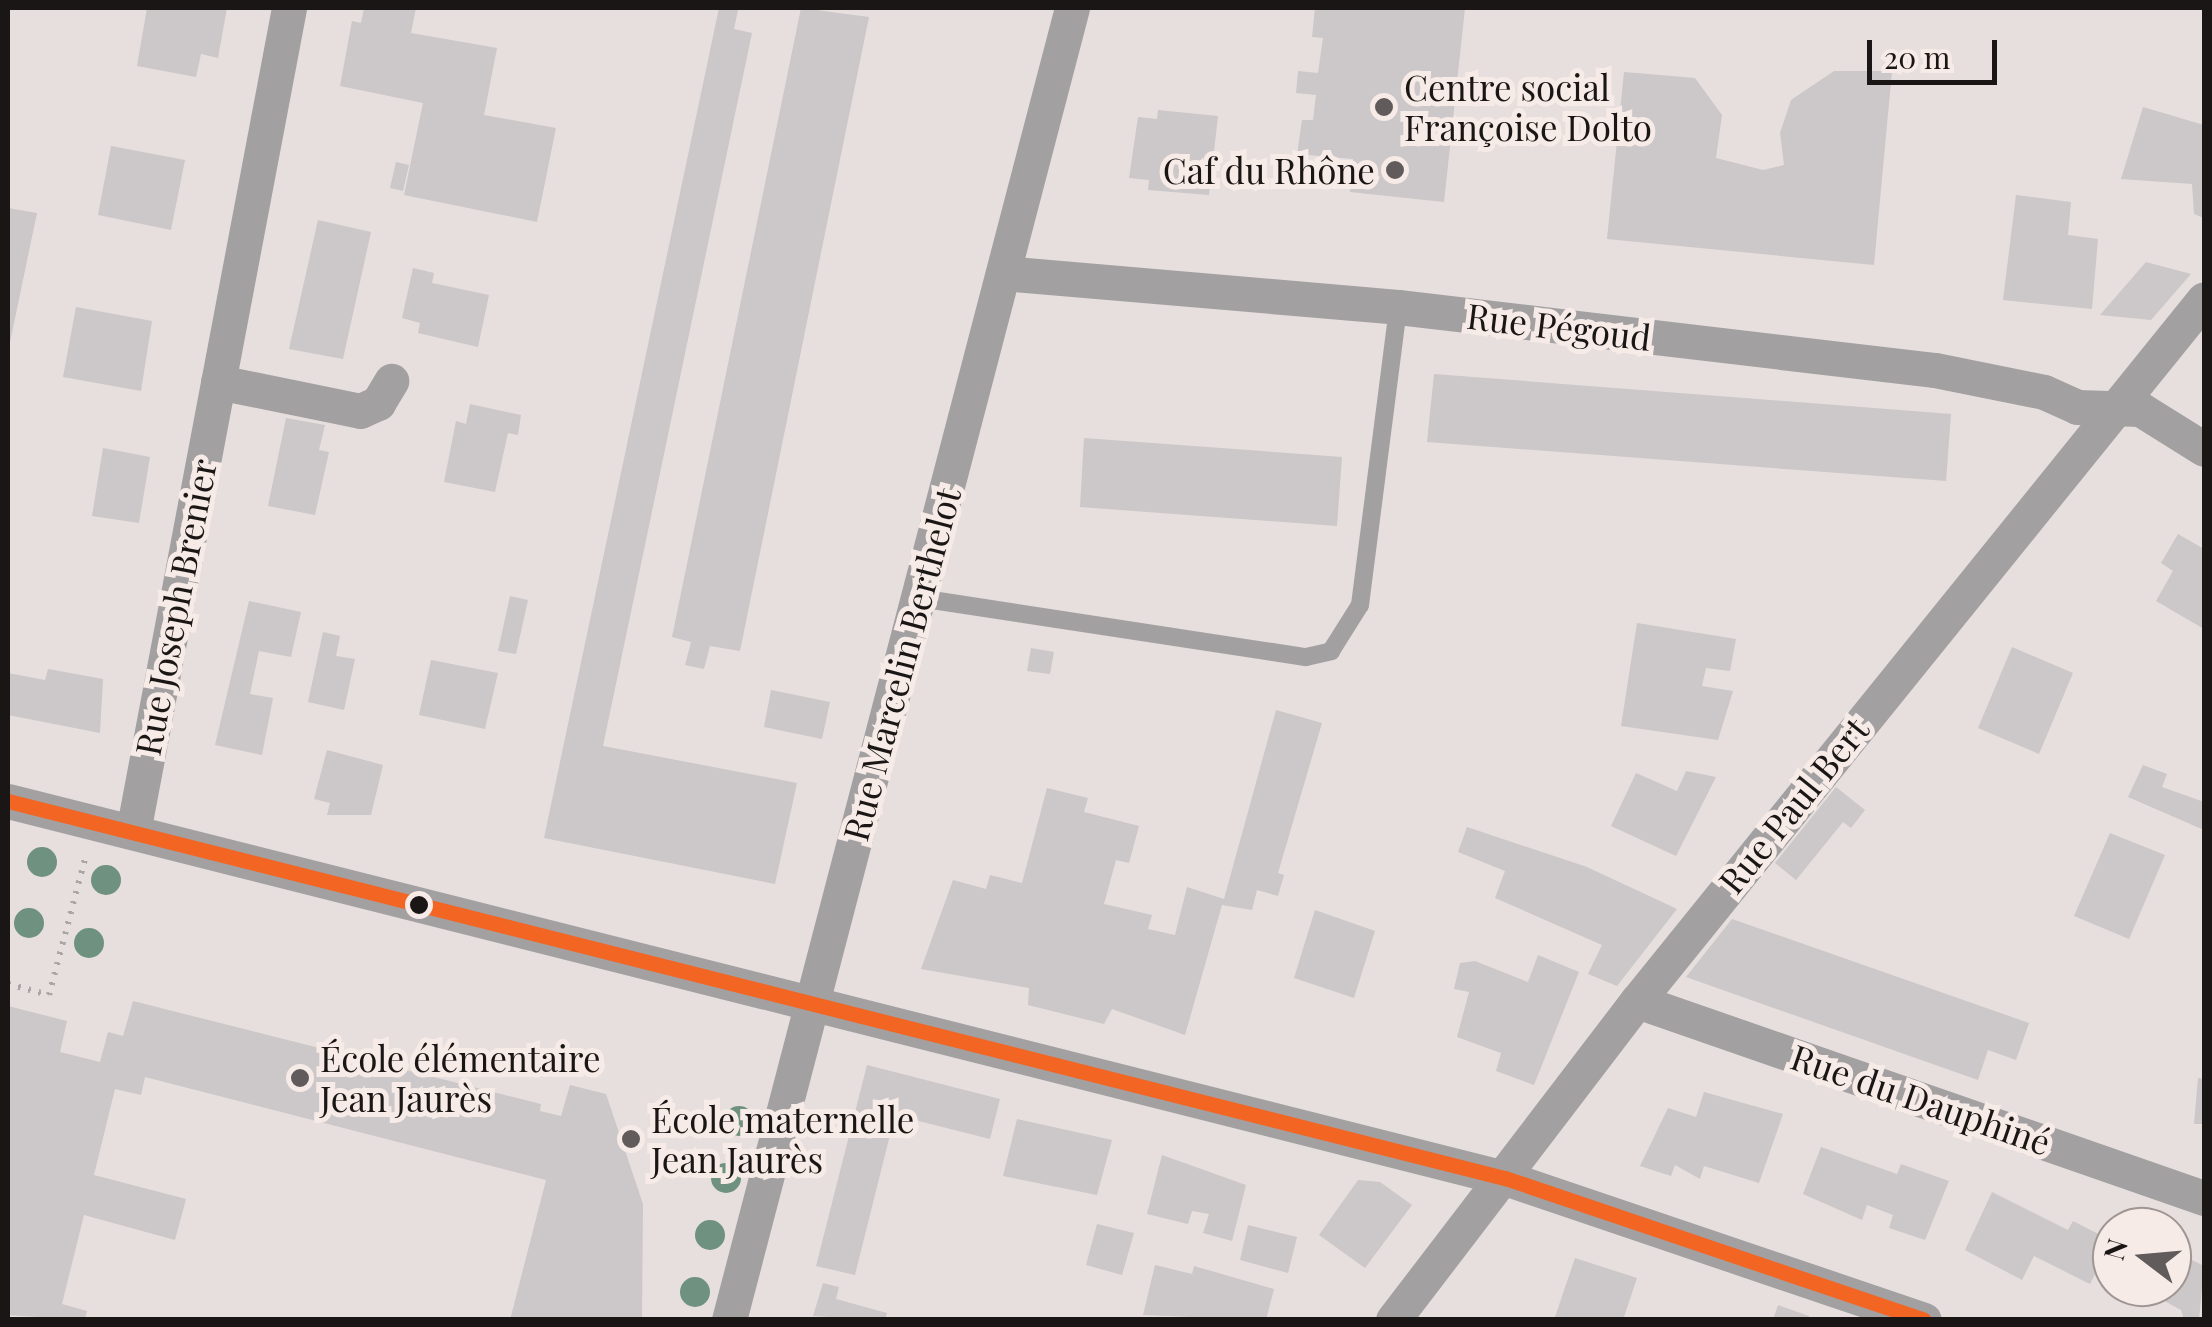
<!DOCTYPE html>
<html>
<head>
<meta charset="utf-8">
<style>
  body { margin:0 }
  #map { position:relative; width:2212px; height:1327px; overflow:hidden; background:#e6dfde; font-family:"Playfair Display",serif }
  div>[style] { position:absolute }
  .building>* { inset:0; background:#ccc7c8 }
  .path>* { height:6px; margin-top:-3px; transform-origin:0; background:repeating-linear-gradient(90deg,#aaa6a6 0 2.5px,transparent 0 10.5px) }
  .lane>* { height:18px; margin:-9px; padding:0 9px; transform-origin:9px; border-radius:9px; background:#a3a0a2 }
  .street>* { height:35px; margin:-17.5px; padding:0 17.5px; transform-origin:17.5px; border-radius:17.5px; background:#a3a0a2 }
  .bus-1>* { height:15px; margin:-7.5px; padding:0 7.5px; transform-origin:7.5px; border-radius:7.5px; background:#f26522 }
  .trees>* { width:30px; height:30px; margin:-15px; border-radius:50%; background:#6f917f }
  .dots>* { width:28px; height:28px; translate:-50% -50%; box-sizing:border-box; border:5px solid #f7ebe7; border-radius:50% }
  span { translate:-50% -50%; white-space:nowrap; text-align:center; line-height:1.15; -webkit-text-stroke:10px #f7ebe7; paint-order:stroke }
  .poi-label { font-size:35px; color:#1a1615 }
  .left { translate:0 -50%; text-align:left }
  .right { translate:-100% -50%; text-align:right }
  .street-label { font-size:35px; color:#1a1615 }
  .frame { position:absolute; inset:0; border:10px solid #1a1615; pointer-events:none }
  .north { position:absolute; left:2092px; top:1207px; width:100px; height:100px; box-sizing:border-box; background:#f7ebe7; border:2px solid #9f9693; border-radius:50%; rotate:286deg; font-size:28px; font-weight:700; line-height:40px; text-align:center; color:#1a1615 }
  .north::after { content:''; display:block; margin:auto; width:35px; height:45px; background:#615c5b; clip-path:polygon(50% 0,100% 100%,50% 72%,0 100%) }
  .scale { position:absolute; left:1867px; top:40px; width:130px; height:45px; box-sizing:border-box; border:5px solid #1a1615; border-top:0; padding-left:12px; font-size:30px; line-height:35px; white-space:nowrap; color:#1a1615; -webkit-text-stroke:8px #f7ebe7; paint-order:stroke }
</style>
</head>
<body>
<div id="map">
  <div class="building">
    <div style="clip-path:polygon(147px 8px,227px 8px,218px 58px,201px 54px,196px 77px,137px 66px)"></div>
    <div style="clip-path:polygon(364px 8px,416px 8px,411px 33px,497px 48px,484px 115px,556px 128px,537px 222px,404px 195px,423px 103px,340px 86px,352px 21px,361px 23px)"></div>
    <div style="clip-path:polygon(719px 8px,738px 10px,734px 29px,752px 33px,603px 746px,797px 783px,775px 884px,544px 838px)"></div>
    <div style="clip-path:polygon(801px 8px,869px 17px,740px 651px,710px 646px,704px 669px,685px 665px,691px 642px,672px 637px)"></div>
    <div style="clip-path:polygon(1315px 8px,1465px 8px,1444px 202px,1350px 192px,1353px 159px,1297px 154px,1302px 120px,1313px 120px,1316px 95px,1296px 93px,1298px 71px,1318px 73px,1323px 38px,1312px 37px)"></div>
    <div style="clip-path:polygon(1834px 71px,1892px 71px,1874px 265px,1607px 239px,1624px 72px,1695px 78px,1722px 115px,1716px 158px,1763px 170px,1784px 165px,1780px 133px,1791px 100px)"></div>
    <div style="clip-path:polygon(2143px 107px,2204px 125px,2204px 218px,2194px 214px,2192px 184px,2121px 179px)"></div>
    <div style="clip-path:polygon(1158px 110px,1218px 116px,1209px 195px,1148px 190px,1149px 180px,1129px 178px,1138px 117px,1157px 119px)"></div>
    <div style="clip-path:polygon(111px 146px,185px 160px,171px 230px,98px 215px)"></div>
    <div style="clip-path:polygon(396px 162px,409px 165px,403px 191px,390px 188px)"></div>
    <div style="clip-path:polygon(2016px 195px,2071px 202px,2068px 235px,2098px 239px,2092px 309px,2003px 300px)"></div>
    <div style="clip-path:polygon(8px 208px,37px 213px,9px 347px,8px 347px)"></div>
    <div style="clip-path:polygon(318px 220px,371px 232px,343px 359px,289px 349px)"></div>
    <div style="clip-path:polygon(2146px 262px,2191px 274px,2151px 320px,2100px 315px)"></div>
    <div style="clip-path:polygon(413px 268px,434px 273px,432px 283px,489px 295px,478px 347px,418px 333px,420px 323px,402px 318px)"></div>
    <div style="clip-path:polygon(76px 307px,152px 321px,141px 391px,63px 377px)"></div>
    <div style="clip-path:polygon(1434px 374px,1951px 414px,1946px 481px,1427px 442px)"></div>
    <div style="clip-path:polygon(470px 404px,521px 415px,518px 435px,508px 433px,495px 492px,444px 482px,456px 421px,466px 424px)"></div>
    <div style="clip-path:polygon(286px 418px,325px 425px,319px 450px,329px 452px,315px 515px,268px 506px)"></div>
    <div style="clip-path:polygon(1084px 438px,1342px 457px,1337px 526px,1080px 507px)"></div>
    <div style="clip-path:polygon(103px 448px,150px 457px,139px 523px,92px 516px)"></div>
    <div style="clip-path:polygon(2178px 534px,2204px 549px,2204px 629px,2156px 601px,2173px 571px,2161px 563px)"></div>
    <div style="clip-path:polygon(510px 596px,528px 600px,516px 654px,498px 651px)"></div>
    <div style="clip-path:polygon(249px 601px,301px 612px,291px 657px,259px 651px,250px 694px,273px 698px,262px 755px,215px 745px)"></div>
    <div style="clip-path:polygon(1637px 623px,1736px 639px,1730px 671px,1706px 668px,1702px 686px,1733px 691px,1718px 740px,1621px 726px)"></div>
    <div style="clip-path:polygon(323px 632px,340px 636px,336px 656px,355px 659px,344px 710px,308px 702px)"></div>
    <div style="clip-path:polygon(2012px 647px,2073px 673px,2039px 754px,1978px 728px)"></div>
    <div style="clip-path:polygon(1031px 648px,1054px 652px,1050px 674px,1027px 671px)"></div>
    <div style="clip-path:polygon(431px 660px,498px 673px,485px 729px,419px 715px)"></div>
    <div style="clip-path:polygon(48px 669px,103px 679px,100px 733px,8px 715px,8px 673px,45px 680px)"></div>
    <div style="clip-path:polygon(771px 690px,830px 702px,822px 739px,764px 727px)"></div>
    <div style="clip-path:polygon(1276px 710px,1322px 723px,1278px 873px,1284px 875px,1278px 896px,1257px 890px,1252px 910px,1222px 905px,1185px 1035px,1112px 1009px,1104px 1024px,1028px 1005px,1029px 988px,921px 969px,953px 880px,986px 889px,990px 875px,1022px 883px,1047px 788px,1088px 798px,1084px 812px,1139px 826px,1129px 863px,1116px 860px,1104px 904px,1152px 915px,1148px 929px,1175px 935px,1187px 887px,1224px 899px)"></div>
    <div style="clip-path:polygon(327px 750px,383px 765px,371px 815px,327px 815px,330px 803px,314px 799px)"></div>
    <div style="clip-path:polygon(2143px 765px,2167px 774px,2162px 787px,2204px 802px,2204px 830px,2128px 797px)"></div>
    <div style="clip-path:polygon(1686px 771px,1716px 777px,1676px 856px,1611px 826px,1636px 773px,1677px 791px)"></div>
    <div style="clip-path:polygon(1836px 787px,1865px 810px,1851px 828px,1843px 822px,1796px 880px,1775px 863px)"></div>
    <div style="clip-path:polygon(1467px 827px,1587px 867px,1677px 909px,1617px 986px,1588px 974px,1602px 945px,1495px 898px,1505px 871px,1458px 852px)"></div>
    <div style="clip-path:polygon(2110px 833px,2165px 855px,2129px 939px,2074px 916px)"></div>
    <div style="clip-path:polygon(1315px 910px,1375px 931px,1354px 998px,1294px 978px)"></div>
    <div style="clip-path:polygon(1732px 919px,2029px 1023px,2016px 1060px,1988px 1050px,1978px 1080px,1686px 977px)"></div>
    <div style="clip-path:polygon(1538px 955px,1579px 972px,1534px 1085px,1496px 1071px,1501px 1053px,1457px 1037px,1469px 992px,1454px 989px,1460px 963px,1475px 961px,1528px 982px)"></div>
    <div style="clip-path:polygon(133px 1001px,541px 1104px,540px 1111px,561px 1116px,570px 1085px,606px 1094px,643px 1204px,642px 1319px,510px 1320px,546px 1180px,145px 1077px,141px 1095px,115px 1089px,94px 1175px,186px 1199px,175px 1240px,84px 1215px,62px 1304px,87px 1311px,85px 1320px,8px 1315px,8px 1006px,67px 1021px,60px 1052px,100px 1062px,108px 1032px,123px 1036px)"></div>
    <div style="clip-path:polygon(867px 1065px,1000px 1099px,990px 1139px,895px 1115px,855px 1275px,816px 1266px)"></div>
    <div style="clip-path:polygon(2198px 1078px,2204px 1079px,2204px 1124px,2194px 1124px)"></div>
    <div style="clip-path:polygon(1704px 1092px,1783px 1114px,1759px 1183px,1704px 1166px,1700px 1179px,1675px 1165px,1671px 1176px,1640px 1166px,1668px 1108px,1696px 1117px)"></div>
    <div style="clip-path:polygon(1017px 1119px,1112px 1140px,1097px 1195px,1003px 1176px)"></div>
    <div style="clip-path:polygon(1821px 1147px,1897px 1174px,1901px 1164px,1949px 1181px,1925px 1240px,1889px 1228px,1893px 1215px,1867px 1205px,1862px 1220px,1803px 1194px)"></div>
    <div style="clip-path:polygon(1162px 1155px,1246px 1185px,1232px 1241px,1203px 1233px,1209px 1214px,1192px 1211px,1188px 1224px,1147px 1214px)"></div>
    <div style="clip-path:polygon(1358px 1180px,1380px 1182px,1412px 1205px,1365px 1268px,1319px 1235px)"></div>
    <div style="clip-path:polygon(1992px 1192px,2068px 1230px,2073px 1221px,2112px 1241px,2090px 1284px,2034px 1256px,2022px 1280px,1965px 1250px)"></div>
    <div style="clip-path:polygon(1097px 1224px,1134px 1233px,1122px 1275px,1086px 1265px)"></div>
    <div style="clip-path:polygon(1248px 1225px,1297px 1237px,1288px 1273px,1240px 1260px)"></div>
    <div style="clip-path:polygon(2172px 1250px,2204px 1266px,2199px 1320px,2184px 1320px,2181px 1310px,2139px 1287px,2172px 1287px)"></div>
    <div style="clip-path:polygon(1575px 1258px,1637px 1278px,1623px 1320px,1554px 1320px)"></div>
    <div style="clip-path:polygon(1155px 1265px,1192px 1274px,1194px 1266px,1274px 1289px,1266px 1320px,1143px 1315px)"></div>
    <div style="clip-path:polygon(823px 1283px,839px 1287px,836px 1299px,887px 1313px,885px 1320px,813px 1316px)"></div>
    <div style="clip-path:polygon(1778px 1305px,1809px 1316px,1808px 1320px,1773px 1320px)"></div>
  </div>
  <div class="path">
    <div style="left:8px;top:984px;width:42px;rotate:15deg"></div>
    <div style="left:49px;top:995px;width:141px;rotate:-75.2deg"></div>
  </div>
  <div class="lane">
    <div style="left:919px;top:598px;width:391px;rotate:8.7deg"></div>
    <div style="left:1306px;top:657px;width:26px;rotate:-13deg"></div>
    <div style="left:1331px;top:651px;width:54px;rotate:-57.8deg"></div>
    <div style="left:1360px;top:605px;width:300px;rotate:-82.7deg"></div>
  </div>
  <div class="street">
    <div style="left:1003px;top:273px;width:396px;rotate:4.9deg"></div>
    <div style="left:1398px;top:307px;width:541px;rotate:6.69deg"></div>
    <div style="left:1935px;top:370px;width:111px;rotate:11.4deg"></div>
    <div style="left:2044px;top:392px;width:36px;rotate:24deg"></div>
    <div style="left:2077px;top:407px;width:63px;rotate:1.8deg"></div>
    <div style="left:2140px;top:409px;width:75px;rotate:32deg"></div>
    <div style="left:218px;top:382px;width:145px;rotate:11.5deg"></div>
    <div style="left:360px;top:411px;width:20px;rotate:-24deg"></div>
    <div style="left:378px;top:403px;width:26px;rotate:-59deg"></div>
    <div style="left:8px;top:801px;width:1544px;rotate:14.14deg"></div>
    <div style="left:1505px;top:1178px;width:442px;rotate:18.7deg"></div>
    <div style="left:133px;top:832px;width:839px;rotate:-79.28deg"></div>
    <div style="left:1637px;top:1001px;width:600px;rotate:19.16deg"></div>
    <div style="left:729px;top:1320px;width:1356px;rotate:-75.35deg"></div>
    <div style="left:1393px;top:1320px;width:402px;rotate:-52.6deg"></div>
    <div style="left:1637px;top:1001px;width:902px;rotate:-51.07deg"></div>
  </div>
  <div class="bus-1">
    <div style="left:8px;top:801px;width:1544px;rotate:14.14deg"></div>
    <div style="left:1505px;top:1178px;width:442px;rotate:18.7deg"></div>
  </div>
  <div class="trees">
    <div style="left:42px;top:862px"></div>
    <div style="left:106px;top:880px"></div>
    <div style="left:29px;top:923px"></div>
    <div style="left:89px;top:943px"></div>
    <div style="left:739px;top:1121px"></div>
    <div style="left:726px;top:1178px"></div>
    <div style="left:710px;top:1235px"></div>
    <div style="left:695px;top:1292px"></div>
  </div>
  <div class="dots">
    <div style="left:1384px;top:107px;background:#615c5b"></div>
    <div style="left:1395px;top:170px;background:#615c5b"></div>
    <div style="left:419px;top:905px;background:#1a1615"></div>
    <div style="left:300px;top:1078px;background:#615c5b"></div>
    <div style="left:631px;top:1139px;background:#615c5b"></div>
  </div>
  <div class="poi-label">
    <span class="left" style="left:1404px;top:107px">Centre social<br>Françoise Dolto</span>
    <span class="right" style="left:1375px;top:170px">Caf du Rhône</span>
    <span class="left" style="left:320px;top:1078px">École élémentaire<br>Jean Jaurès</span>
    <span class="left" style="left:651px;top:1139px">École maternelle<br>Jean Jaurès</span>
  </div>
  <div class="street-label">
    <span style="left:1559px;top:326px;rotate:7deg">Rue Pégoud</span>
    <span style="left:175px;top:607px;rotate:-79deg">Rue Joseph Brenier</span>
    <span style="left:901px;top:664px;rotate:-75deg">Rue Marcelin Berthelot</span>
    <span style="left:1793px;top:805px;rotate:-51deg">Rue Paul Bert</span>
    <span style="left:1921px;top:1099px;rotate:19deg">Rue du Dauphiné</span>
  </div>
  <div class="frame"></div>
  <div class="north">N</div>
  <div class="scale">20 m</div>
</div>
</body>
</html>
